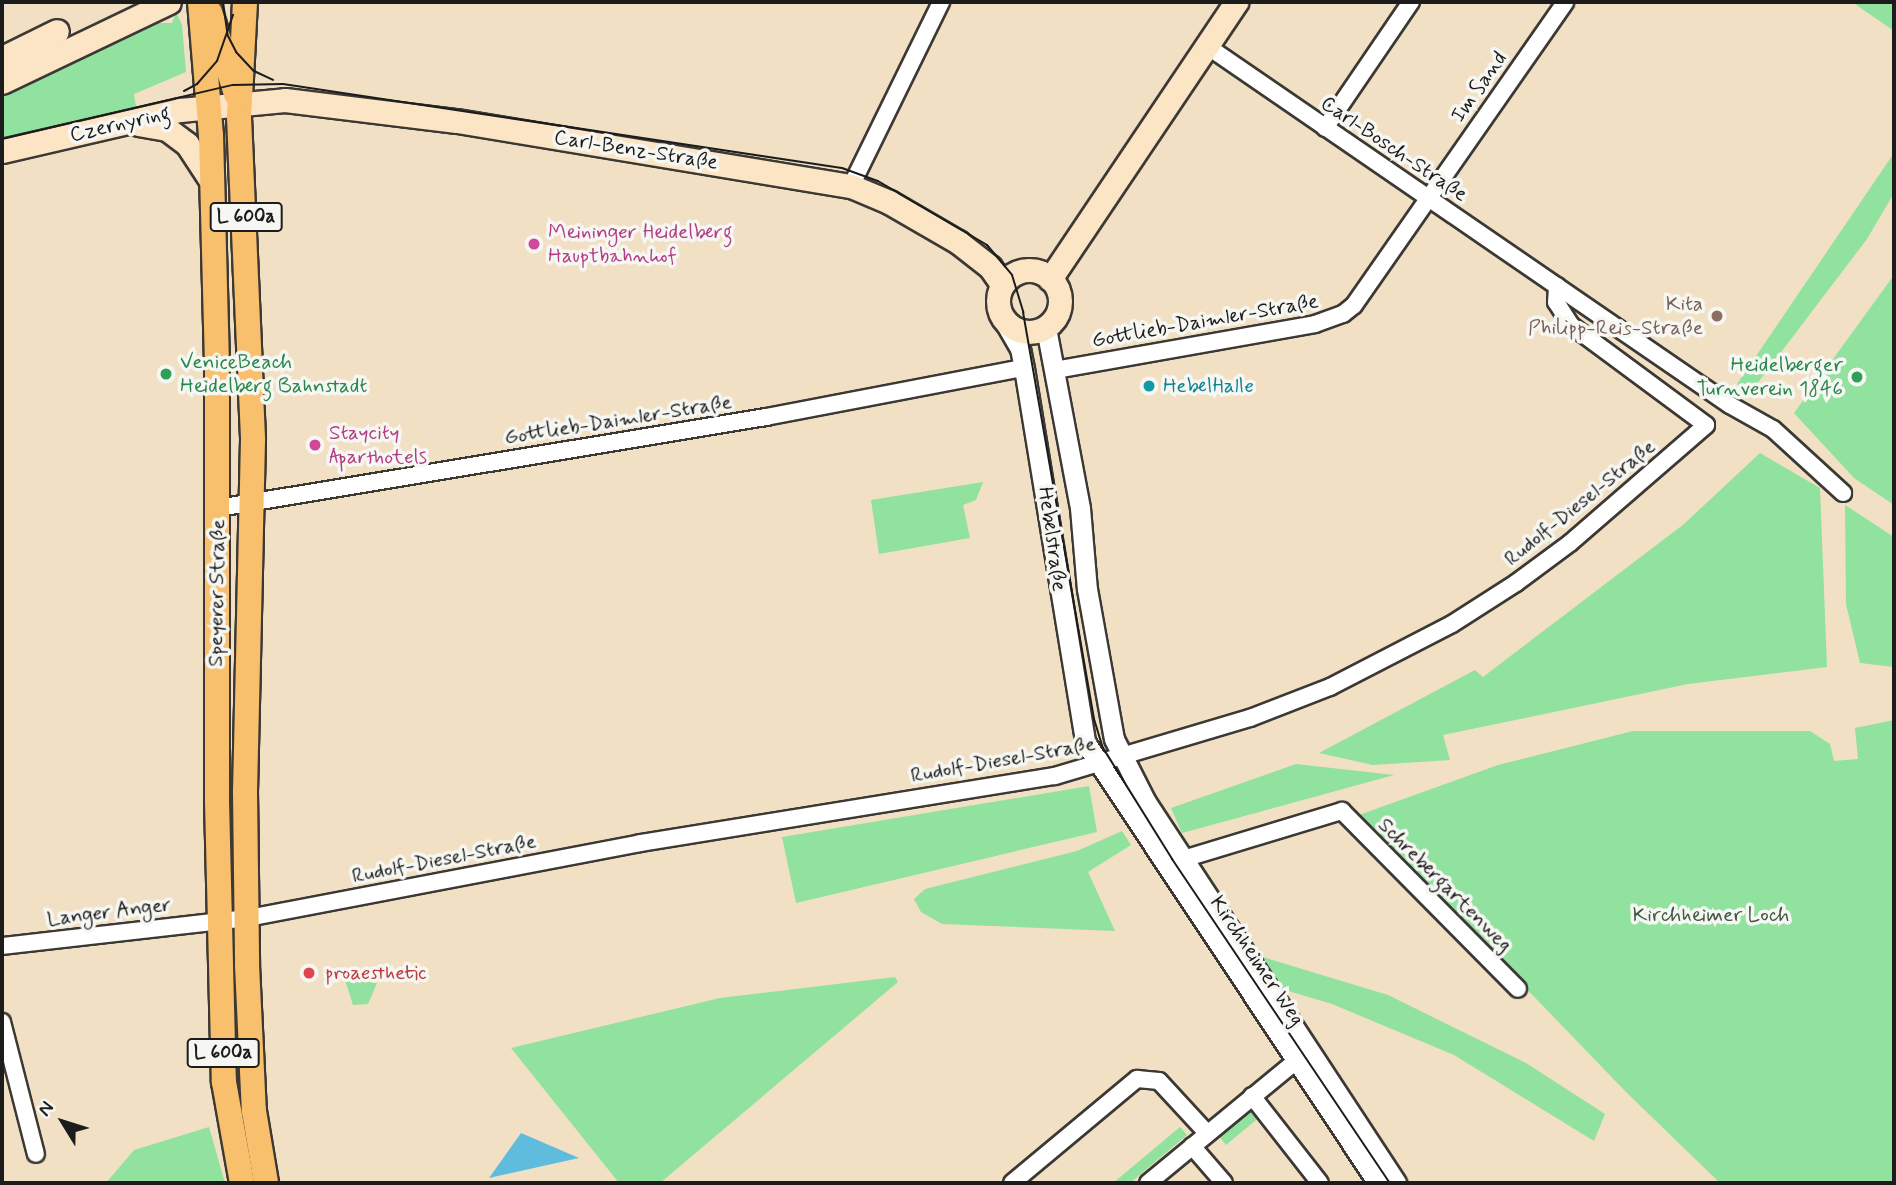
<!DOCTYPE html>
<html>
<head>
<meta charset="utf-8">
<style>
  body { margin:0 }
  #map { position:relative; width:1896px; height:1185px; overflow:hidden; background:#f1e0c3; font-family:Mynerve,sans-serif }
  div>[style] { position:absolute }
  .green>* { inset:0; background:#91e19f }
  .water>* { inset:0; background:#5fbcdd }
  .roads { filter:drop-shadow(2px 0 #3c3935) drop-shadow(-2px 0 #3c3935) drop-shadow(0 2px #3c3935) drop-shadow(0 -2px #3c3935) }
  .minor>* { height:16px; margin:-8px; padding:0 8px; transform-origin:8px; border-radius:8px; background:#fff }
  .tertiary>* { height:19px; margin:-9.5px; padding:0 9.5px; transform-origin:9.5px; border-radius:9.5px; background:#fff }
  .secondary>* { height:23px; margin:-11.5px; padding:0 11.5px; transform-origin:11.5px; border-radius:11.5px; background:#fce5c4 }
  .secondary>.ring { margin:-11.5px; padding:0; box-sizing:content-box; background:none; border:23px solid #fce5c4; border-radius:50% }
  .primary>* { height:24px; margin:-12px; padding:0 12px; transform-origin:12px; border-radius:12px; background:#f8bf6c }
  .tram>* { height:2px; margin:-1px; padding:0 1px; transform-origin:1px; border-radius:1px; background:#1c1c1c }
  .dots>* { width:19px; height:19px; translate:-50% -50%; box-sizing:border-box; border:4px solid #f6f6f2; border-radius:50% }
  span { translate:-50% -50%; white-space:nowrap; text-align:center; line-height:1.15; -webkit-text-stroke:7px #f6f6f2; paint-order:stroke }
  .shield-label span { padding:2px 5px; background:#f6f6f2; border:2px solid; border-radius:5px; -webkit-text-stroke-width:0 }
  .shield-label { font-size:19px; color:#1c1c1c; font-weight:700 }
  .street-label { font-size:21px; color:#1c1c1c }
  .hotel-label { font-size:21px; color:#b23c85 }
  .left { translate:0 -50%; text-align:left }
  .education-label { font-size:21px; color:#785e54 }
  .right { translate:-100% -50%; text-align:right }
  .leisure-label { font-size:21px; color:#27864d }
  .culture-label { font-size:21px; color:#0d838f }
  .park-label { font-size:21px; color:#3f5743 }
  .health-label { font-size:21px; color:#be3a42 }
  .frame { position:absolute; inset:0; border:4px solid #1c1c1c; pointer-events:none }
  .north { position:absolute; left:28px; top:1087px; width:70px; height:70px; -webkit-text-stroke:5px #f6f6f2; paint-order:stroke; rotate:308deg; font-size:19px; font-weight:700; line-height:28px; text-align:center; color:#1c1c1c }
  .north::after { content:''; display:block; margin:auto; width:24px; height:32px; background:#1c1c1c; clip-path:polygon(50% 0,100% 100%,50% 72%,0 100%) }
</style>
</head>
<body>
<div id="map">
  <div class="green">
    <div style="clip-path:polygon(1852px 2px,1894px 2px,1894px 31px)"></div>
    <div style="clip-path:polygon(176px 12px,182px 25px,186px 72px,134px 94px,137px 113px,2px 143px,2px 96px,155px 23px,172px 23px)"></div>
    <div style="clip-path:polygon(1894px 153px,1894px 193px,1867px 239px,1750px 393px,1737px 384px)"></div>
    <div style="clip-path:polygon(1894px 275px,1894px 505px,1854px 478px,1794px 413px)"></div>
    <div style="clip-path:polygon(1760px 453px,1820px 488px,1827px 667px,1688px 684px,1443px 735px,1450px 760px,1373px 765px,1319px 753px,1475px 670px,1483px 677px,1684px 524px)"></div>
    <div style="clip-path:polygon(983px 482px,976px 500px,963px 505px,970px 538px,879px 554px,871px 500px)"></div>
    <div style="clip-path:polygon(1845px 505px,1894px 537px,1894px 667px,1860px 663px,1846px 604px)"></div>
    <div style="clip-path:polygon(1894px 720px,1894px 1183px,1720px 1183px,1626px 1092px,1359px 815px,1498px 765px,1633px 731px,1810px 731px,1830px 744px,1834px 761px,1858px 759px,1855px 728px)"></div>
    <div style="clip-path:polygon(1296px 764px,1394px 775px,1182px 833px,1171px 808px)"></div>
    <div style="clip-path:polygon(1089px 786px,1097px 832px,796px 903px,782px 837px)"></div>
    <div style="clip-path:polygon(1122px 831px,1131px 845px,1088px 872px,1115px 931px,942px 924px,921px 912px,914px 899px,925px 889px,1077px 851px)"></div>
    <div style="clip-path:polygon(1256px 955px,1388px 995px,1526px 1063px,1605px 1114px,1594px 1141px,1454px 1055px,1332px 1004px,1265px 984px)"></div>
    <div style="clip-path:polygon(895px 977px,898px 982px,660px 1183px,619px 1183px,511px 1048px,720px 998px)"></div>
    <div style="clip-path:polygon(349px 978px,377px 983px,368px 1004px,353px 1005px,345px 980px)"></div>
    <div style="clip-path:polygon(1253px 1105px,1262px 1115px,1226px 1145px,1218px 1135px)"></div>
    <div style="clip-path:polygon(209px 1127px,225px 1183px,106px 1183px,134px 1150px)"></div>
    <div style="clip-path:polygon(1180px 1127px,1187px 1135px,1130px 1183px,1113px 1183px)"></div>
  </div>
  <div class="water">
    <div style="clip-path:polygon(521px 1133px,579px 1158px,489px 1178px)"></div>
  </div>
  <div class="roads">
    <div class="minor">
      <div style="left:1207px;top:46px;width:634px;rotate:34.47deg"></div>
      <div style="left:1730px;top:405px;width:49px;rotate:29.2deg"></div>
      <div style="left:1773px;top:429px;width:95px;rotate:42.4deg"></div>
      <div style="left:1325px;top:128px;width:153px;rotate:-55.7deg"></div>
      <div style="left:851px;top:186px;width:205px;rotate:-63.9deg"></div>
      <div style="left:1055px;top:370px;width:264px;rotate:-10deg"></div>
      <div style="left:1315px;top:324px;width:30px;rotate:-20deg"></div>
      <div style="left:1343px;top:314px;width:14px;rotate:-39deg"></div>
      <div style="left:1354px;top:305px;width:369px;rotate:-55.1deg"></div>
      <div style="left:218px;top:508px;width:556px;rotate:-9.43deg"></div>
      <div style="left:766px;top:417px;width:263px;rotate:-10.8deg"></div>
      <div style="left:1183px;top:859px;width:166px;rotate:-16.8deg"></div>
      <div style="left:1342px;top:811px;width:250px;rotate:45.3deg"></div>
      <div style="left:2px;top:946px;width:248px;rotate:-6.5deg"></div>
      <div style="left:248px;top:918px;width:399px;rotate:-10.8deg"></div>
      <div style="left:640px;top:843px;width:420px;rotate:-9.2deg"></div>
      <div style="left:1055px;top:776px;width:203px;rotate:-16.6deg"></div>
      <div style="left:1250px;top:718px;width:86px;rotate:-21.2deg"></div>
      <div style="left:1330px;top:687px;width:137px;rotate:-27.3deg"></div>
      <div style="left:1452px;top:624px;width:76px;rotate:-32.6deg"></div>
      <div style="left:1516px;top:583px;width:67px;rotate:-36.5deg"></div>
      <div style="left:1570px;top:543px;width:180px;rotate:-40.9deg"></div>
      <div style="left:1706px;top:425px;width:168px;rotate:-143.5deg"></div>
      <div style="left:1571px;top:325px;width:27px;rotate:-123deg"></div>
      <div style="left:1556px;top:302px;width:16px;rotate:-86deg"></div>
      <div style="left:2px;top:1022px;width:136px;rotate:75.6deg"></div>
      <div style="left:1252px;top:1096px;width:110px;rotate:52deg"></div>
      <div style="left:1192px;top:1146px;width:49px;rotate:49.1deg"></div>
      <div style="left:1012px;top:1183px;width:163px;rotate:-39.8deg"></div>
      <div style="left:1137px;top:1079px;width:22px;rotate:5deg"></div>
      <div style="left:1159px;top:1081px;width:71px;rotate:47.3deg"></div>
      <div style="left:1148px;top:1183px;width:193px;rotate:-39.5deg"></div>
    </div>
    <div class="tertiary">
      <div style="left:1000px;top:314px;width:39px;rotate:60deg"></div>
      <div style="left:1020px;top:348px;width:20px;rotate:79deg"></div>
      <div style="left:1024px;top:368px;width:379px;rotate:80.7deg"></div>
      <div style="left:1085px;top:742px;width:529px;rotate:56.4deg"></div>
      <div style="left:1046px;top:328px;width:183px;rotate:79.3deg"></div>
      <div style="left:1080px;top:508px;width:81px;rotate:85.1deg"></div>
      <div style="left:1087px;top:589px;width:152px;rotate:79.8deg"></div>
      <div style="left:1114px;top:739px;width:71px;rotate:63.1deg"></div>
      <div style="left:1146px;top:802px;width:456px;rotate:56.7deg"></div>
    </div>
    <div class="secondary">
      <div style="left:2px;top:58px;width:61px;rotate:-26.1deg"></div>
      <div style="left:2px;top:82px;width:185px;rotate:-25.6deg"></div>
      <div style="left:138px;top:124px;width:29px;rotate:10deg"></div>
      <div style="left:167px;top:129px;width:25px;rotate:37deg"></div>
      <div style="left:187px;top:144px;width:45px;rotate:56.7deg"></div>
      <div style="left:2px;top:151px;width:183px;rotate:-13deg"></div>
      <div style="left:180px;top:110px;width:105px;rotate:-5.4deg"></div>
      <div style="left:285px;top:100px;width:173px;rotate:7deg"></div>
      <div style="left:457px;top:121px;width:399px;rotate:9.4deg"></div>
      <div style="left:851px;top:186px;width:41px;rotate:22.8deg"></div>
      <div style="left:889px;top:202px;width:80px;rotate:30.1deg"></div>
      <div style="left:958px;top:242px;width:41px;rotate:38deg"></div>
      <div style="left:990px;top:267px;width:21px;rotate:55deg"></div>
      <div class="ring" style="left:998px;top:270px;width:39px;height:39px"></div>
      <div style="left:1050px;top:279px;width:334px;rotate:-56.1deg"></div>
    </div>
    <div class="primary">
      <div style="left:200px;top:2px;width:133px;rotate:85.3deg"></div>
      <div style="left:211px;top:135px;width:232px;rotate:88.5deg"></div>
      <div style="left:217px;top:367px;width:434px;rotate:90deg"></div>
      <div style="left:217px;top:801px;width:281px;rotate:88.6deg"></div>
      <div style="left:224px;top:1082px;width:103px;rotate:79.9deg"></div>
      <div style="left:245px;top:2px;width:115px;rotate:93deg"></div>
      <div style="left:239px;top:117px;width:323px;rotate:87.5deg"></div>
      <div style="left:253px;top:440px;width:351px;rotate:91.3deg"></div>
      <div style="left:245px;top:791px;width:174px;rotate:89.3deg"></div>
      <div style="left:247px;top:965px;width:146px;rotate:87.3deg"></div>
      <div style="left:254px;top:1111px;width:73px;rotate:80.5deg"></div>
      <div style="left:210px;top:12px;width:86px;rotate:72.4deg"></div>
    </div>
  </div>
  <div class="tram">
    <div style="left:223px;top:2px;width:34px;rotate:82deg"></div>
    <div style="left:228px;top:36px;width:18px;rotate:63deg"></div>
    <div style="left:236px;top:52px;width:26px;rotate:47deg"></div>
    <div style="left:254px;top:71px;width:21px;rotate:25deg"></div>
    <div style="left:184px;top:91px;width:15px;rotate:-28deg"></div>
    <div style="left:197px;top:84px;width:30px;rotate:-49deg"></div>
    <div style="left:217px;top:61px;width:49px;rotate:-70.8deg"></div>
    <div style="left:2px;top:139px;width:237px;rotate:-13.2deg"></div>
    <div style="left:233px;top:85px;width:50px;rotate:-1.1deg"></div>
    <div style="left:283px;top:84px;width:565px;rotate:8.55deg"></div>
    <div style="left:842px;top:168px;width:38px;rotate:20deg"></div>
    <div style="left:878px;top:181px;width:126px;rotate:30.4deg"></div>
    <div style="left:987px;top:245px;width:39px;rotate:50deg"></div>
    <div style="left:1012px;top:275px;width:39px;rotate:73deg"></div>
    <div style="left:1023px;top:312px;width:413px;rotate:80.1deg"></div>
    <div style="left:1094px;top:719px;width:30px;rotate:73deg"></div>
    <div style="left:1103px;top:748px;width:131px;rotate:58.1deg"></div>
    <div style="left:1172px;top:859px;width:391px;rotate:56.1deg"></div>
  </div>
  <div class="dots">
    <div style="left:534px;top:244px;background:#d1479c"></div>
    <div style="left:1717px;top:316px;background:#8d6e63"></div>
    <div style="left:166px;top:374px;background:#2e9e5b"></div>
    <div style="left:1857px;top:377px;background:#2e9e5b"></div>
    <div style="left:1149px;top:386px;background:#0f9aa8"></div>
    <div style="left:315px;top:445px;background:#d1479c"></div>
    <div style="left:309px;top:973px;background:#e0444e"></div>
  </div>
  <div class="shield-label">
    <span style="left:246px;top:217px">L 600a</span>
    <span style="left:223px;top:1053px">L 600a</span>
  </div>
  <div class="street-label">
    <span style="left:1479px;top:87px;rotate:-55deg">Im Sand</span>
    <span style="left:120px;top:124px;rotate:-13deg">Czernyring</span>
    <span style="left:1394px;top:149px;rotate:34deg">Carl-Bosch-Straße</span>
    <span style="left:636px;top:150px;rotate:9deg">Carl-Benz-Straße</span>
    <span style="left:1205px;top:321px;rotate:-10deg">Gottlieb-Daimler-Straße</span>
    <span style="left:618px;top:420px;rotate:-9deg">Gottlieb-Daimler-Straße</span>
    <span style="left:1580px;top:503px;rotate:-39deg">Rudolf-Diesel-Straße</span>
    <span style="left:1052px;top:539px;rotate:82deg">Hebelstraße</span>
    <span style="left:217px;top:593px;rotate:-89deg">Speyerer Straße</span>
    <span style="left:1003px;top:760px;rotate:-10deg">Rudolf-Diesel-Straße</span>
    <span style="left:444px;top:859px;rotate:-11deg">Rudolf-Diesel-Straße</span>
    <span style="left:1445px;top:885px;rotate:45deg">Schrebergartenweg</span>
    <span style="left:109px;top:912px;rotate:-7deg">Langer Anger</span>
    <span style="left:1257px;top:961px;rotate:56deg">Kirchheimer Weg</span>
  </div>
  <div class="hotel-label">
    <span class="left" style="left:548px;top:244px">Meininger Heidelberg<br>Hauptbahnhof</span>
    <span class="left" style="left:329px;top:445px">Staycity<br>Aparthotels</span>
  </div>
  <div class="education-label">
    <span class="right" style="left:1703px;top:316px">Kita<br>Philipp-Reis-Straße</span>
  </div>
  <div class="leisure-label">
    <span class="left" style="left:180px;top:374px">VeniceBeach<br>Heidelberg Bahnstadt</span>
    <span class="right" style="left:1843px;top:377px">Heidelberger<br>Turnverein 1846</span>
  </div>
  <div class="culture-label">
    <span class="left" style="left:1163px;top:386px">HebelHalle</span>
  </div>
  <div class="park-label">
    <span style="left:1711px;top:915px">Kirchheimer Loch</span>
  </div>
  <div class="health-label">
    <span class="left" style="left:325px;top:973px">proaesthetic</span>
  </div>
  <div class="frame"></div>
  <div class="north">N</div>
</div>
</body>
</html>
